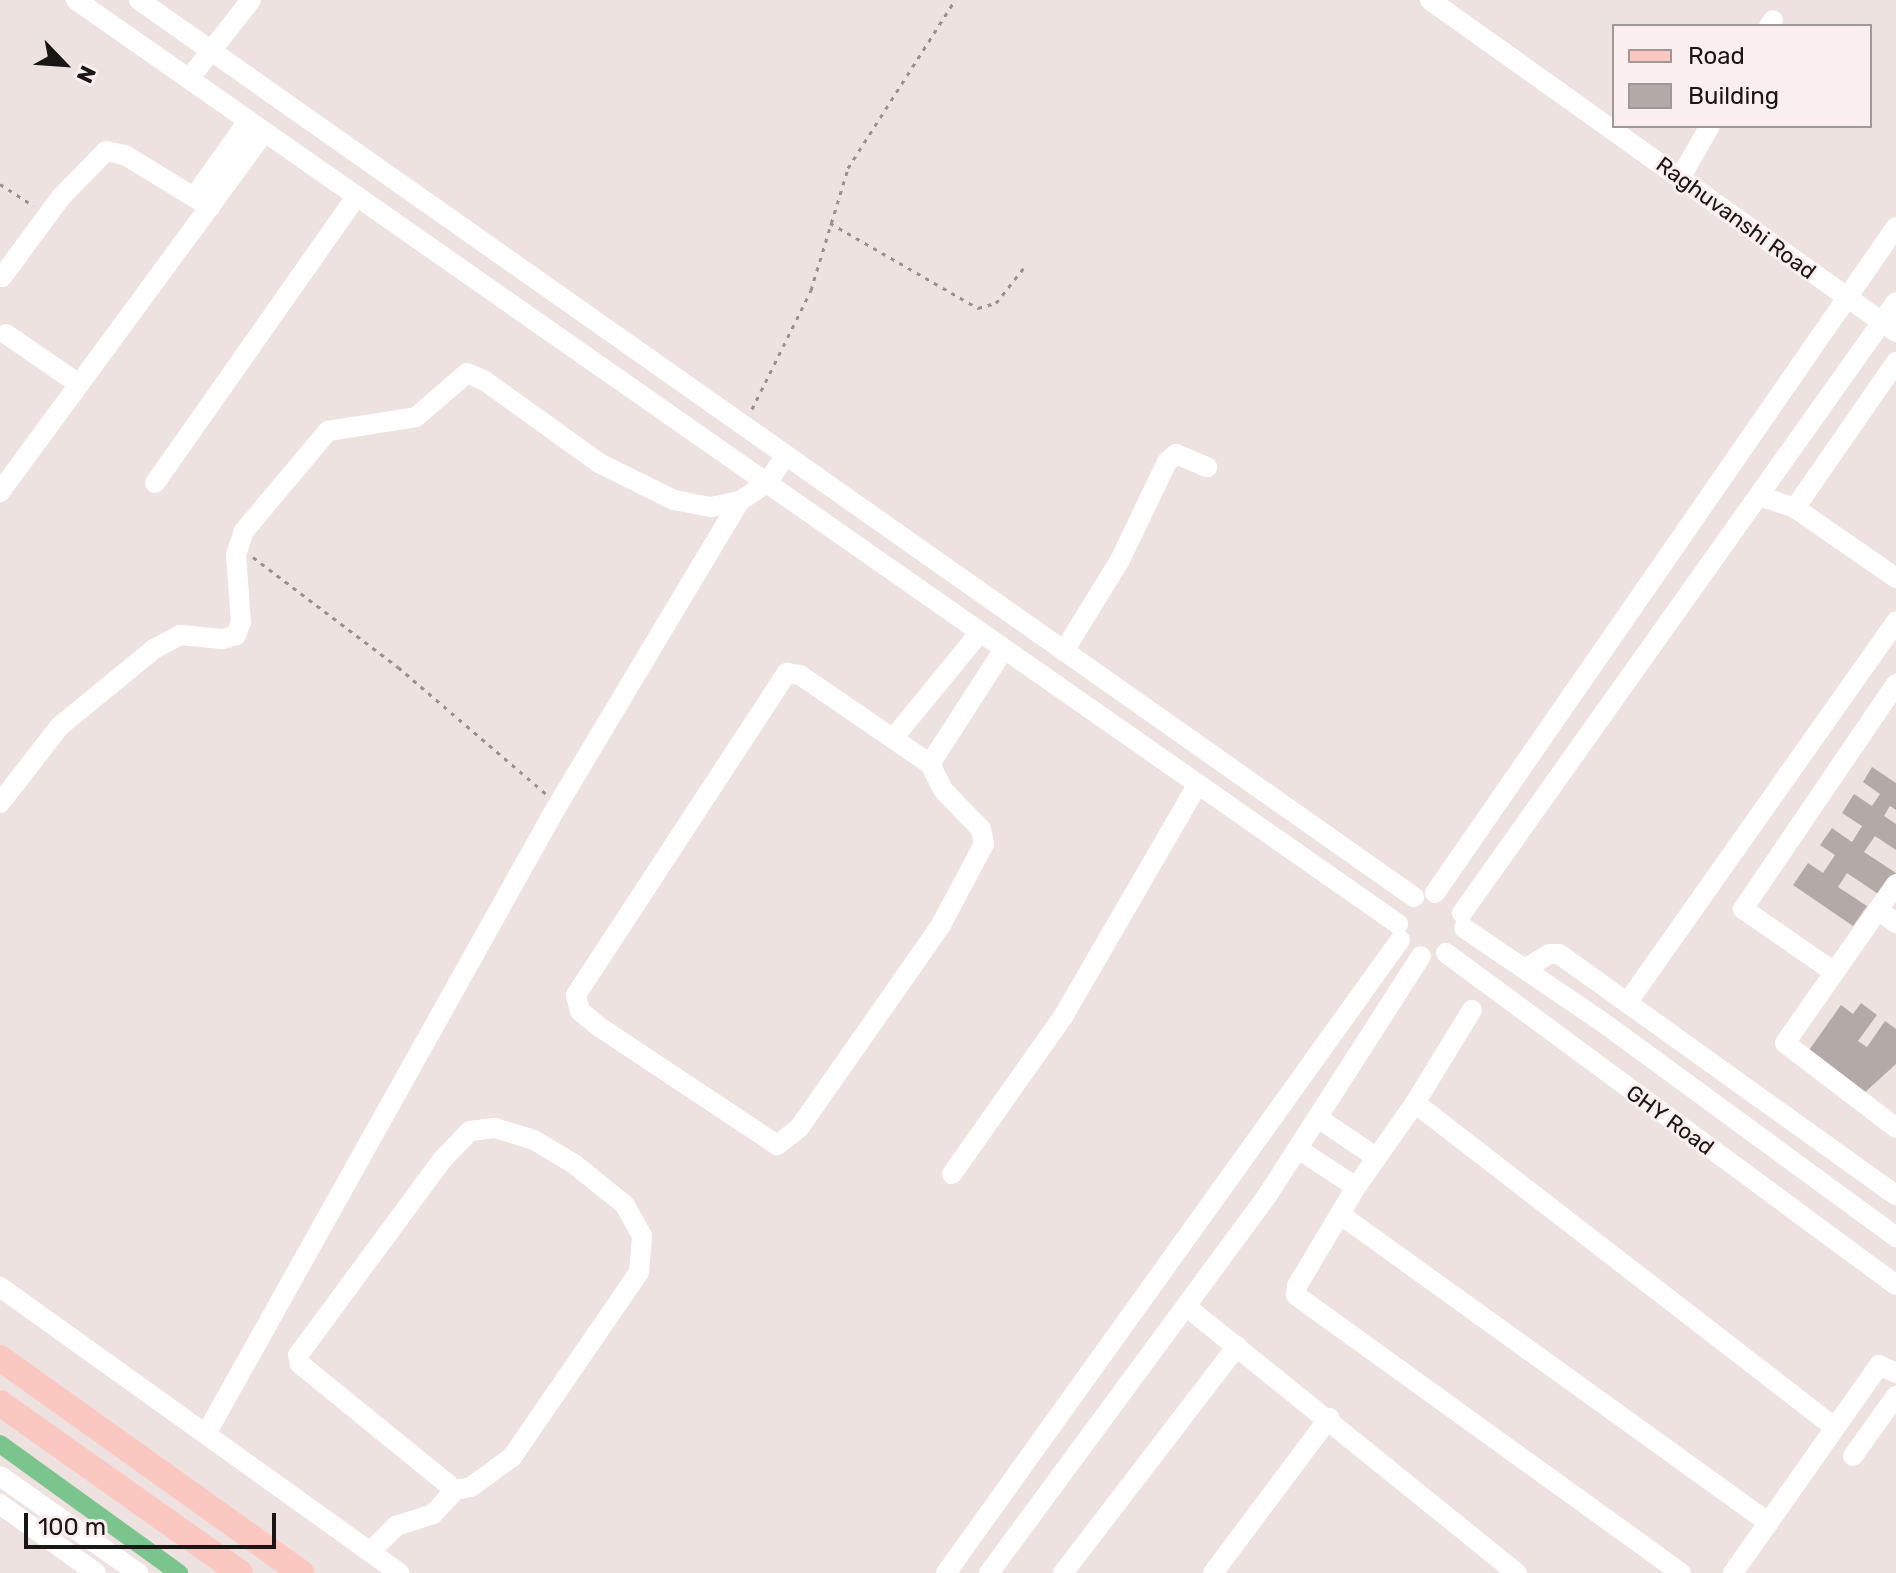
<!DOCTYPE html>
<html>
<head>
<meta charset="utf-8">
<style>
  body { margin:0 }
  #map { position:relative; width:1896px; height:1573px; overflow:hidden; background:#ede2e0; font-family:Rubik,sans-serif }
  div>[style] { position:absolute }
  .canal>* { height:18px; margin:-9px; padding:0 9px; transform-origin:9px; border-radius:9px; background:#7cc48e }
  .building>* { inset:0; background:#b3a9a7 }
  .path>* { height:3px; margin-top:-1.5px; transform-origin:0; background:repeating-linear-gradient(90deg,#99908f 0 4px,transparent 0 10px) }
  .minor>* { height:20px; margin:-10px; padding:0 10px; transform-origin:10px; border-radius:10px; background:#fff }
  .major>* { height:26px; margin:-13px; padding:0 13px; transform-origin:13px; border-radius:13px; background:#fbc8c1 }
  span { translate:-50% -50%; white-space:nowrap; text-align:center; line-height:1.15; -webkit-text-stroke:6px #faefee; paint-order:stroke }
  .street-label { font-size:22px; color:#1a1615 }
  .legend { position:absolute; left:1612px; top:24px; width:260px; height:104px; box-sizing:border-box; background:#faefee; border:2px solid #a09897; margin:0; padding:10px 14px; list-style:none; font-size:24px; color:#1a1615 }
  .legend li { display:flex; align-items:center; gap:16px; height:40px }
  .legend b { width:40px; border:2px solid #a09897 }
  .north { position:absolute; left:24px; top:24px; width:80px; height:80px; -webkit-text-stroke:6px #faefee; paint-order:stroke; rotate:115deg; font-size:22px; font-weight:700; line-height:32px; text-align:center; color:#1a1615 }
  .north::after { content:''; display:block; margin:auto; width:28px; height:36px; background:#1a1615; clip-path:polygon(50% 0,100% 100%,50% 72%,0 100%) }
  .scale { position:absolute; left:24px; top:1513px; width:252px; height:36px; box-sizing:border-box; border:4px solid #1a1615; border-top:0; padding-left:10px; font-size:24px; line-height:28px; white-space:nowrap; color:#1a1615; -webkit-text-stroke:6px #faefee; paint-order:stroke }
</style>
</head>
<body>
<div id="map">
  <div class="canal">
    <div style="left:0;top:1444px;width:221px;rotate:35.8deg"></div>
  </div>
  <div class="building">
    <div style="clip-path:polygon(1872px 767px,1896px 783px,1896px 810px,1890px 806px,1884px 816px,1896px 824px,1896px 850px,1875px 836px,1864px 852px,1896px 873px,1881px 896px,1847px 873px,1838px 887px,1867px 906px,1853px 926px,1793px 885px,1808px 863px,1823px 873px,1835px 855px,1820px 845px,1832px 828px,1852px 842px,1862px 826px,1842px 813px,1854px 794px,1872px 806px,1880px 794px,1863px 782px)"></div>
    <div style="clip-path:polygon(1861px 1003px,1877px 1015px,1858px 1041px,1867px 1047px,1885px 1021px,1896px 1029px,1896px 1064px,1863px 1094px,1807px 1053px,1841px 1005px,1853px 1014px)"></div>
  </div>
  <div class="path">
    <div style="left:0;top:184px;width:40px;rotate:32.9deg"></div>
    <div style="left:830px;top:223px;width:171px;rotate:29.9deg"></div>
    <div style="left:978px;top:308px;width:19px;rotate:-16deg"></div>
    <div style="left:996px;top:303px;width:48px;rotate:-51.7deg"></div>
    <div style="left:752px;top:409px;width:133px;rotate:-63.6deg"></div>
    <div style="left:811px;top:290px;width:127px;rotate:-73.1deg"></div>
    <div style="left:848px;top:168px;width:199px;rotate:-57.5deg"></div>
    <div style="left:253px;top:557px;width:182px;rotate:37.2deg"></div>
    <div style="left:398px;top:667px;width:195px;rotate:40.6deg"></div>
  </div>
  <div class="minor">
    <div style="left:76px;top:0;width:1613px;rotate:34.95deg"></div>
    <div style="left:139px;top:0;width:1559px;rotate:35.13deg"></div>
    <div style="left:1430px;top:0;width:572px;rotate:35.47deg"></div>
    <div style="left:1769px;top:26px;width:7px;rotate:-56deg"></div>
    <div style="left:189px;top:79px;width:100px;rotate:-51.9deg"></div>
    <div style="left:1680px;top:178px;width:60px;rotate:-60deg"></div>
    <div style="left:194px;top:197px;width:93px;rotate:-54.6deg"></div>
    <div style="left:2px;top:277px;width:99px;rotate:-53.6deg"></div>
    <div style="left:61px;top:197px;width:64px;rotate:-45.6deg"></div>
    <div style="left:106px;top:151px;width:19px;rotate:12deg"></div>
    <div style="left:125px;top:155px;width:100px;rotate:31.5deg"></div>
    <div style="left:6px;top:334px;width:88px;rotate:34.4deg"></div>
    <div style="left:155px;top:483px;width:351px;rotate:-54.9deg"></div>
    <div style="left:0;top:492px;width:446px;rotate:-53.7deg"></div>
    <div style="left:1759px;top:496px;width:38px;rotate:18deg"></div>
    <div style="left:1795px;top:508px;width:123px;rotate:34.7deg"></div>
    <div style="left:1795px;top:508px;width:178px;rotate:-55.3deg"></div>
    <div style="left:1064px;top:651px;width:107px;rotate:-58.4deg"></div>
    <div style="left:1120px;top:560px;width:109px;rotate:-64.4deg"></div>
    <div style="left:1167px;top:462px;width:12px;rotate:-42deg"></div>
    <div style="left:1176px;top:454px;width:34px;rotate:23deg"></div>
    <div style="left:787px;top:673px;width:13px;rotate:9deg"></div>
    <div style="left:800px;top:675px;width:158px;rotate:34.4deg"></div>
    <div style="left:930px;top:764px;width:30px;rotate:63deg"></div>
    <div style="left:944px;top:791px;width:53px;rotate:45.8deg"></div>
    <div style="left:981px;top:829px;width:15px;rotate:79deg"></div>
    <div style="left:984px;top:844px;width:92px;rotate:118deg"></div>
    <div style="left:941px;top:925px;width:68px;rotate:124.9deg"></div>
    <div style="left:902px;top:981px;width:179px;rotate:125deg"></div>
    <div style="left:799px;top:1128px;width:28px;rotate:142deg"></div>
    <div style="left:777px;top:1145px;width:215px;rotate:-146.4deg"></div>
    <div style="left:598px;top:1026px;width:23px;rotate:-140deg"></div>
    <div style="left:580px;top:1011px;width:16px;rotate:-104deg"></div>
    <div style="left:576px;top:995px;width:385px;rotate:-56.8deg"></div>
    <div style="left:895px;top:736px;width:134px;rotate:-50.7deg"></div>
    <div style="left:930px;top:764px;width:137px;rotate:-57.2deg"></div>
    <div style="left:0;top:803px;width:98px;rotate:-52.1deg"></div>
    <div style="left:60px;top:726px;width:122px;rotate:-39.3deg"></div>
    <div style="left:154px;top:649px;width:30px;rotate:-28deg"></div>
    <div style="left:180px;top:635px;width:43px;rotate:5.3deg"></div>
    <div style="left:223px;top:639px;width:14px;rotate:-17deg"></div>
    <div style="left:236px;top:635px;width:14px;rotate:-69deg"></div>
    <div style="left:241px;top:622px;width:67px;rotate:-94.3deg"></div>
    <div style="left:236px;top:555px;width:25px;rotate:-72deg"></div>
    <div style="left:244px;top:531px;width:131px;rotate:-50deg"></div>
    <div style="left:328px;top:431px;width:89px;rotate:-9deg"></div>
    <div style="left:416px;top:417px;width:67px;rotate:-40.8deg"></div>
    <div style="left:467px;top:373px;width:20px;rotate:24deg"></div>
    <div style="left:485px;top:381px;width:140px;rotate:35.7deg"></div>
    <div style="left:599px;top:463px;width:84px;rotate:26.3deg"></div>
    <div style="left:674px;top:500px;width:38px;rotate:11deg"></div>
    <div style="left:711px;top:507px;width:30px;rotate:-12deg"></div>
    <div style="left:740px;top:501px;width:32px;rotate:-34deg"></div>
    <div style="left:767px;top:483px;width:32px;rotate:-56deg"></div>
    <div style="left:1896px;top:884px;width:194px;rotate:124.9deg"></div>
    <div style="left:1785px;top:1043px;width:140px;rotate:37.4deg"></div>
    <div style="left:1435px;top:893px;width:810px;rotate:-55.31deg"></div>
    <div style="left:1878px;top:910px;width:22px;rotate:36deg"></div>
    <div style="left:1462px;top:913px;width:749px;rotate:-54.61deg"></div>
    <div style="left:1464px;top:928px;width:166px;rotate:34.2deg"></div>
    <div style="left:1601px;top:1021px;width:366px;rotate:36.2deg"></div>
    <div style="left:1446px;top:953px;width:559px;rotate:36.42deg"></div>
    <div style="left:1525px;top:969px;width:28px;rotate:-32deg"></div>
    <div style="left:1549px;top:954px;width:10px"></div>
    <div style="left:1559px;top:954px;width:414px;rotate:35.6deg"></div>
    <div style="left:1834px;top:972px;width:111px;rotate:-145.3deg"></div>
    <div style="left:1743px;top:909px;width:272px;rotate:-55.8deg"></div>
    <div style="left:1627px;top:1003px;width:467px;rotate:-54.8deg"></div>
    <div style="left:1415px;top:1103px;width:109px;rotate:-58.5deg"></div>
    <div style="left:1318px;top:1118px;width:71px;rotate:34.1deg"></div>
    <div style="left:1298px;top:1149px;width:69px;rotate:33.2deg"></div>
    <div style="left:952px;top:1174px;width:194px;rotate:-54.8deg"></div>
    <div style="left:1064px;top:1015px;width:267px;rotate:-59.9deg"></div>
    <div style="left:1341px;top:1215px;width:527px;rotate:35.74deg"></div>
    <div style="left:0;top:1287px;width:491px;rotate:35.6deg"></div>
    <div style="left:1187px;top:1307px;width:424px;rotate:38.9deg"></div>
    <div style="left:206px;top:1434px;width:717px;rotate:-60.79deg"></div>
    <div style="left:556px;top:808px;width:358px;rotate:-59.1deg"></div>
    <div style="left:1853px;top:1456px;width:74px;rotate:-54.4deg"></div>
    <div style="left:0;top:1476px;width:169px;rotate:35.1deg"></div>
    <div style="left:0;top:1504px;width:118px;rotate:35.7deg"></div>
    <div style="left:370px;top:1552px;width:37px;rotate:-45deg"></div>
    <div style="left:396px;top:1526px;width:39px;rotate:-18deg"></div>
    <div style="left:433px;top:1514px;width:33px;rotate:-47deg"></div>
    <div style="left:455px;top:1490px;width:16px;rotate:-11deg"></div>
    <div style="left:471px;top:1487px;width:51px;rotate:-36.2deg"></div>
    <div style="left:512px;top:1457px;width:224px;rotate:-55.5deg"></div>
    <div style="left:639px;top:1272px;width:36px;rotate:-85deg"></div>
    <div style="left:642px;top:1236px;width:35px;rotate:-119deg"></div>
    <div style="left:625px;top:1205px;width:65px;rotate:-141.2deg"></div>
    <div style="left:574px;top:1164px;width:47px;rotate:-149deg"></div>
    <div style="left:534px;top:1140px;width:41px;rotate:-162.9deg"></div>
    <div style="left:495px;top:1128px;width:25px;rotate:173deg"></div>
    <div style="left:470px;top:1131px;width:40px;rotate:134deg"></div>
    <div style="left:442px;top:1160px;width:242px;rotate:126.4deg"></div>
    <div style="left:298px;top:1355px;width:9px;rotate:77deg"></div>
    <div style="left:300px;top:1364px;width:200px;rotate:39.1deg"></div>
    <div style="left:946px;top:1573px;width:779px;rotate:-54.35deg"></div>
    <div style="left:989px;top:1573px;width:468px;rotate:-53.6deg"></div>
    <div style="left:1267px;top:1196px;width:285px;rotate:-57.3deg"></div>
    <div style="left:1063px;top:1573px;width:286px;rotate:-52.5deg"></div>
    <div style="left:1213px;top:1573px;width:194px;rotate:-53.2deg"></div>
    <div style="left:1681px;top:1573px;width:475px;rotate:-144.2deg"></div>
    <div style="left:1296px;top:1295px;width:9px;rotate:-84deg"></div>
    <div style="left:1297px;top:1286px;width:115px;rotate:-59.2deg"></div>
    <div style="left:1356px;top:1187px;width:103px;rotate:-54.9deg"></div>
    <div style="left:1415px;top:1103px;width:530px;rotate:37.71deg"></div>
    <div style="left:1733px;top:1573px;width:254px;rotate:-54.9deg"></div>
    <div style="left:1879px;top:1365px;width:19px;rotate:25deg"></div>
  </div>
  <div class="major">
    <div style="left:0;top:1358px;width:370px;rotate:35.5deg"></div>
    <div style="left:0;top:1403px;width:294px;rotate:35.3deg"></div>
  </div>
  <div class="street-label">
    <span style="left:1736px;top:218px;rotate:36deg">Raghuvanshi Road</span>
    <span style="left:1670px;top:1120px;rotate:36deg">GHY Road</span>
  </div>
  <ul class="legend">
  <li><b style="height:10px;background:#fbc8c1"></b>Road</li>
  <li><b style="height:22px;background:#b3a9a7"></b>Building</li>
  </ul>
  <div class="north">N</div>
  <div class="scale">100 m</div>
</div>
</body>
</html>
